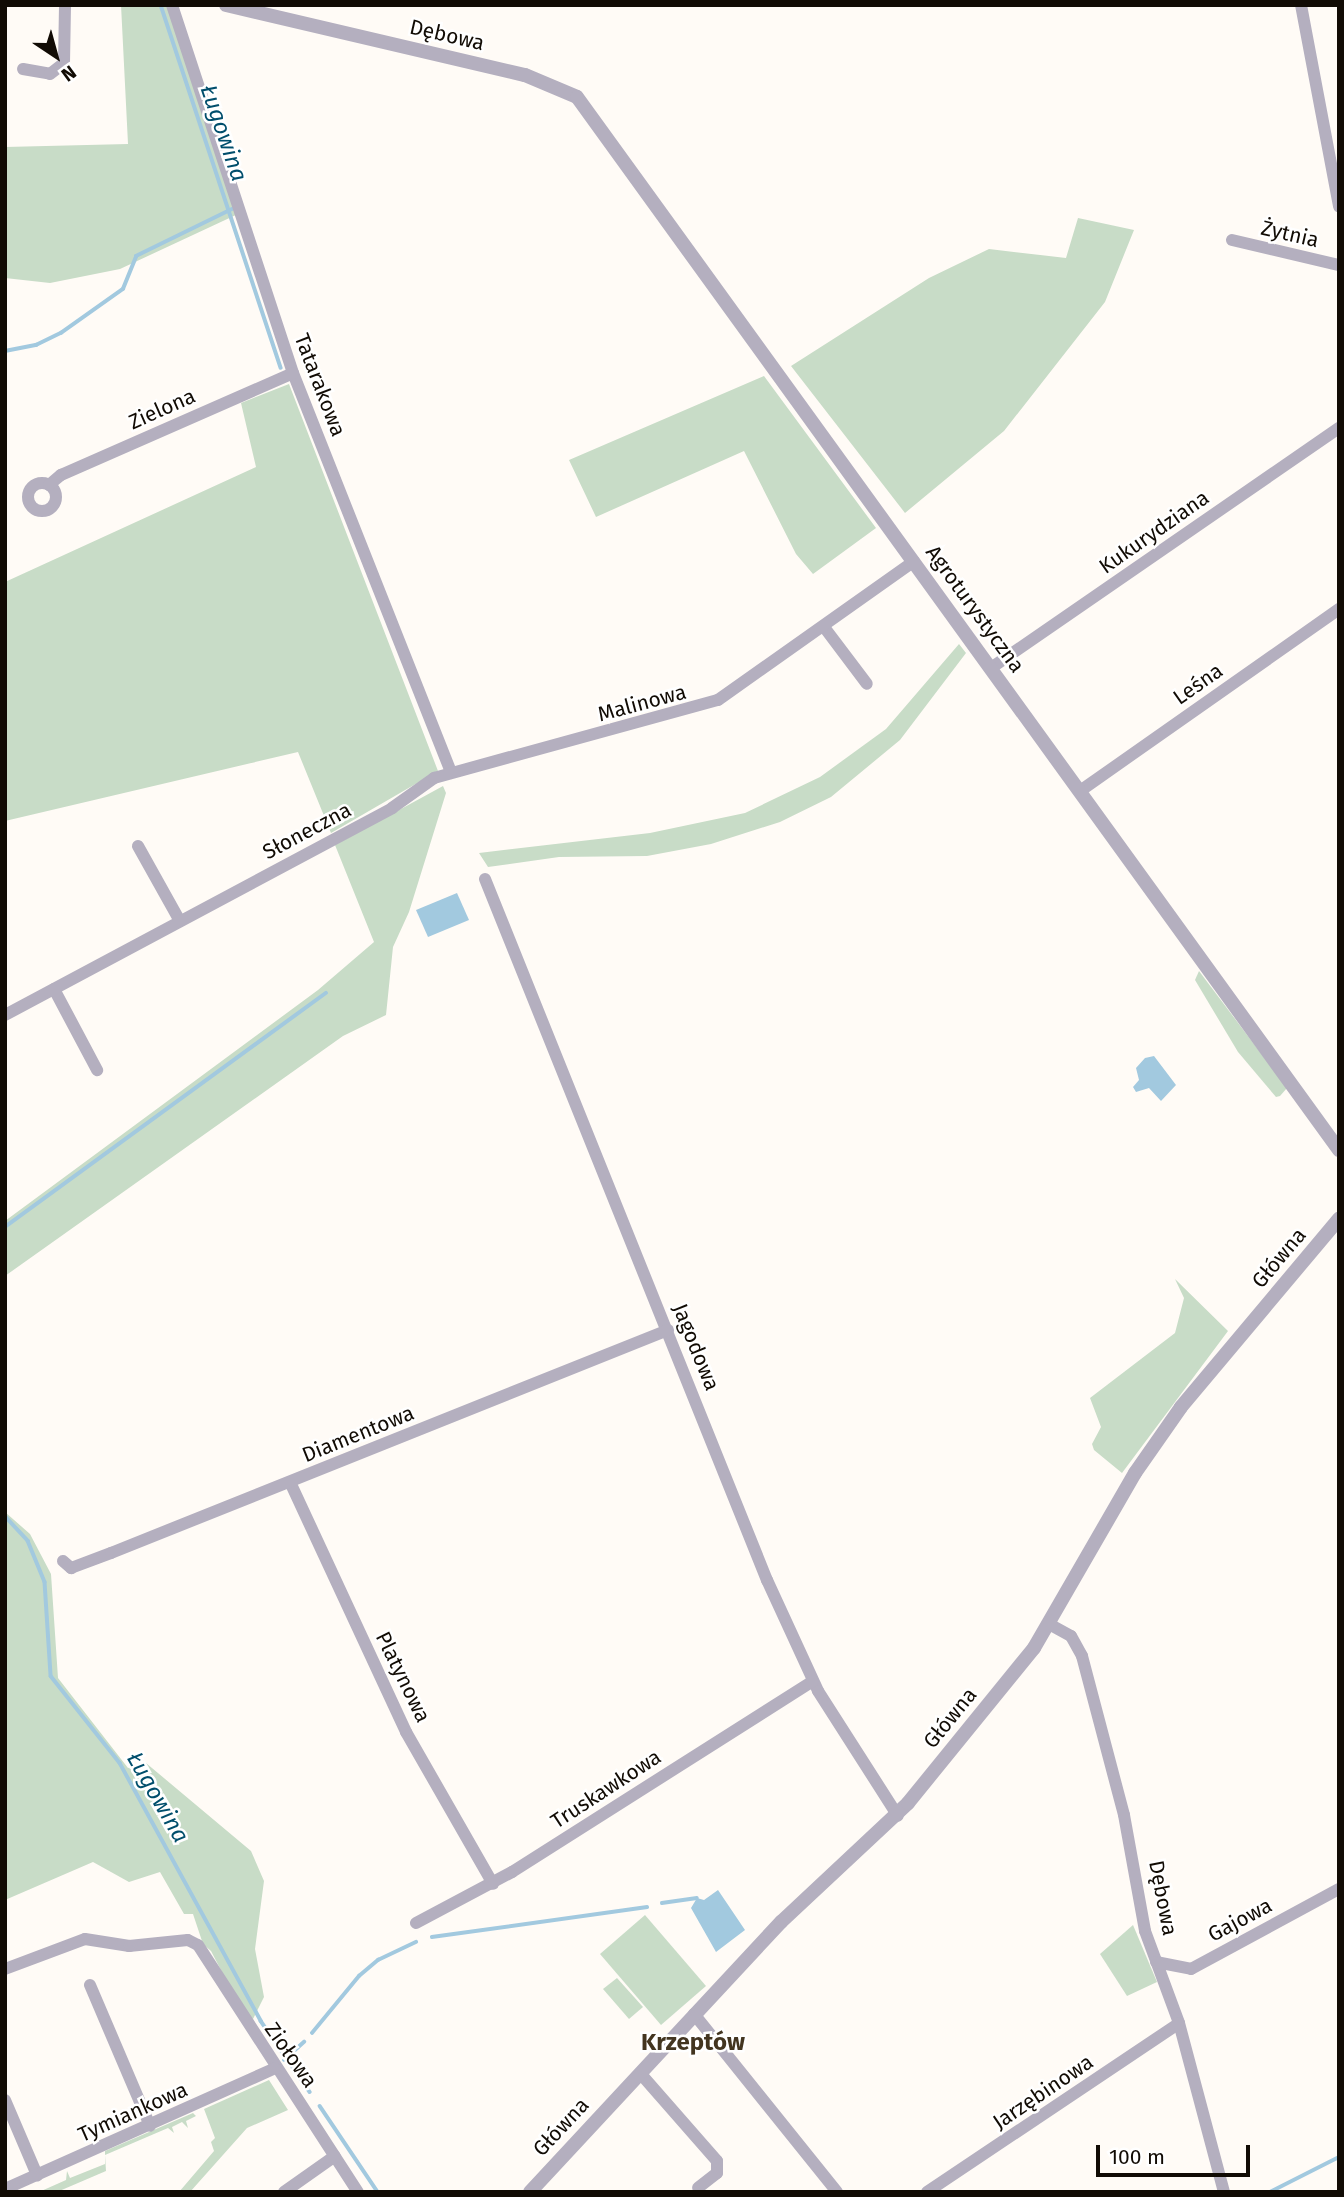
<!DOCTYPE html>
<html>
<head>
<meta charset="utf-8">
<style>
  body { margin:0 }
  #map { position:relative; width:1344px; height:2197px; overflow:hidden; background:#fffbf6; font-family:"Fira Sans",sans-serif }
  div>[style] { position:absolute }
  .green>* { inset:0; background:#c8dcc7 }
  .water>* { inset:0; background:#a2c9df }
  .stream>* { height:3.5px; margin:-1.75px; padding:0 1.75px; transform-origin:1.75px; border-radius:1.75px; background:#a2c9df }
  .minor>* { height:12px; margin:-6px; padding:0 6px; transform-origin:6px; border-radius:6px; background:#b4afbf }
  .minor>.ring { margin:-6px; padding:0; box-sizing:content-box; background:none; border:12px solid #b4afbf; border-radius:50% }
  .tertiary>* { height:14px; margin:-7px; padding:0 7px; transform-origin:7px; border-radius:7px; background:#b4afbf }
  span { translate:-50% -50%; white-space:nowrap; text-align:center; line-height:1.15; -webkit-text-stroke:5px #fff; paint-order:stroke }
  .street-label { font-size:21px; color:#110b04 }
  .water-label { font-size:23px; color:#004e6c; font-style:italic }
  .quarter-label { font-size:24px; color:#433520; font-weight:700 }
  .frame { position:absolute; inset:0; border:7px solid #110b04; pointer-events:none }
  .north { position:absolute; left:21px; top:21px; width:70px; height:70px; -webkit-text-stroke:5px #fff; paint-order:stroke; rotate:144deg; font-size:19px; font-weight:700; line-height:28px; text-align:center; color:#110b04 }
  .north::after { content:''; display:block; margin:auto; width:24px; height:32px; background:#110b04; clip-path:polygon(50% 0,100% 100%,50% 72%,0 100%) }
  .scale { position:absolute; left:1096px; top:2145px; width:154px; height:32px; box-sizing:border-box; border:4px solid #110b04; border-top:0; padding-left:9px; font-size:21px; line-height:24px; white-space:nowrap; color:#110b04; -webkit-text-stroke:5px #fff; paint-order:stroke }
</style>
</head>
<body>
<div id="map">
  <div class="green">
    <div style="clip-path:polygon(121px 5px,167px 5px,238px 214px,120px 269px,50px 283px,5px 278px,5px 147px,128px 144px)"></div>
    <div style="clip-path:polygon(1078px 218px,1134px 230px,1105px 302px,1004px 431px,905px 513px,791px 366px,929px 278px,989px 249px,1066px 258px)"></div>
    <div style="clip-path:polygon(764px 376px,876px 528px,813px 574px,796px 554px,744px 451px,596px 517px,569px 460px)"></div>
    <div style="clip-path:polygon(289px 384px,438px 771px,331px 833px,298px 752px,5px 821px,5px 582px,256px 467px,241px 403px)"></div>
    <div style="clip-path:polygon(959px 644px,966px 653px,900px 740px,831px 797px,780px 822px,711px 844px,647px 856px,559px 857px,488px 867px,479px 853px,650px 833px,745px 813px,820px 777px,886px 729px)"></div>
    <div style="clip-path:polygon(443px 786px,446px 793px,409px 912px,393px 947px,386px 1015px,343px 1036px,5px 1276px,5px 1221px,318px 990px,374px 942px,335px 845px)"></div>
    <div style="clip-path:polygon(1199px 971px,1287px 1088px,1280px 1096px,1276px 1097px,1238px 1052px,1195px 980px)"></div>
    <div style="clip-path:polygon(1175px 1279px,1228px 1331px,1122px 1473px,1094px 1450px,1092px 1444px,1101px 1427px,1090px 1398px,1175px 1333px,1184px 1298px)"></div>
    <div style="clip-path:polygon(5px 1512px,30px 1534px,51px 1574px,58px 1678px,128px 1768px,146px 1763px,251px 1851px,264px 1881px,255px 1949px,264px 1997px,253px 2019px,244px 2014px,211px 1951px,203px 1944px,193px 1914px,184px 1914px,160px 1872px,129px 1882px,93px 1862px,5px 1900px)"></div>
    <div style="clip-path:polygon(645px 1915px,706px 1986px,661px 2025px,600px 1954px)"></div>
    <div style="clip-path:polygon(1133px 1925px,1157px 1982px,1127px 1996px,1100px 1954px)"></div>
    <div style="clip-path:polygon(617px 1978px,643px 2007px,629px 2019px,603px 1989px)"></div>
    <div style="clip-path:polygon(269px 2080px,288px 2110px,247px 2128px,190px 2192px,179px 2192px,214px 2151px,211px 2142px,215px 2138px,204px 2109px)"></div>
    <div style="clip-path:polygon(193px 2113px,196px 2116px,186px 2121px,188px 2128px,182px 2122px,172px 2127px,174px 2133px,168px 2128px,105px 2155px,106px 2171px,57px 2192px,39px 2192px,66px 2180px,67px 2171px,70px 2178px,105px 2164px,105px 2151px)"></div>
  </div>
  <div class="water">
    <div style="clip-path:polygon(457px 893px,469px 920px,428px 937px,416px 910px)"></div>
    <div style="clip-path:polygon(1154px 1056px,1176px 1085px,1161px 1101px,1149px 1088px,1136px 1092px,1133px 1087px,1139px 1080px,1136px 1068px,1145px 1058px)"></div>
    <div style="clip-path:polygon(718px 1890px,745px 1930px,716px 1952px,691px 1908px,697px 1898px,704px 1900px)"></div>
  </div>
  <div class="stream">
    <div style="left:161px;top:5px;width:382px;rotate:71.7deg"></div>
    <div style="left:5px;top:351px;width:32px;rotate:-11deg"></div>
    <div style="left:36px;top:345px;width:28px;rotate:-26deg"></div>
    <div style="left:61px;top:333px;width:76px;rotate:-35.4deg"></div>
    <div style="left:123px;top:289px;width:35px;rotate:-68deg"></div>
    <div style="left:136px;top:256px;width:107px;rotate:-26.1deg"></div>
    <div style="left:5px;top:1227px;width:397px;rotate:-36.1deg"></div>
    <div style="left:5px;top:1516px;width:34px;rotate:47deg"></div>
    <div style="left:28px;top:1541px;width:44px;rotate:67.5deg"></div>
    <div style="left:45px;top:1582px;width:94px;rotate:86.3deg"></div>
    <div style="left:51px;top:1676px;width:111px;rotate:51.6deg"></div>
    <div style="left:120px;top:1763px;width:294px;rotate:61.3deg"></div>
    <div style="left:261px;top:2021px;width:86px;rotate:55.4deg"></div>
    <div style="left:662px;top:1903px;width:35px;rotate:-8deg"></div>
    <div style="left:432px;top:1937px;width:217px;rotate:-7.9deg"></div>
    <div style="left:312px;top:2033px;width:74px;rotate:-50.5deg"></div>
    <div style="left:359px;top:1976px;width:25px;rotate:-40deg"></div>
    <div style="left:378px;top:1960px;width:42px;rotate:-25.3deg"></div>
    <div style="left:284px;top:2060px;width:27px;rotate:-42deg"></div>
    <div style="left:320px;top:2106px;width:104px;rotate:56deg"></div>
    <div style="left:1270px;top:2192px;width:77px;rotate:-26.9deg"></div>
  </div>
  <div class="minor">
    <div style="left:172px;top:5px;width:387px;rotate:71.8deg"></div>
    <div style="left:293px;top:373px;width:429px;rotate:68.4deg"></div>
    <div style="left:1301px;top:5px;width:205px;rotate:79.3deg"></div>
    <div style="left:23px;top:69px;width:27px;rotate:10deg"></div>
    <div style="left:50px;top:74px;width:18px;rotate:-38deg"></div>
    <div style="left:64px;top:63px;width:58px;rotate:-89deg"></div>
    <div style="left:1232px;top:240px;width:110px;rotate:13.2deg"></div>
    <div class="ring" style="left:28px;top:483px;width:16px;height:16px"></div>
    <div style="left:49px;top:485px;width:16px;rotate:-40deg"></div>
    <div style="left:61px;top:475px;width:253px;rotate:-23.7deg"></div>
    <div style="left:824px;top:627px;width:71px;rotate:53deg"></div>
    <div style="left:991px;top:668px;width:423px;rotate:-34.6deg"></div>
    <div style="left:1080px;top:791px;width:317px;rotate:-35.1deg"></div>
    <div style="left:138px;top:846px;width:86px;rotate:60.8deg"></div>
    <div style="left:485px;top:879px;width:756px;rotate:68.09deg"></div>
    <div style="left:767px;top:1580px;width:122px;rotate:65.3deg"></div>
    <div style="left:818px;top:1691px;width:148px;rotate:57.4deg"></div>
    <div style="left:54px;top:989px;width:92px;rotate:62deg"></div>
    <div style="left:5px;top:1015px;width:439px;rotate:-28.1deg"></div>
    <div style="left:392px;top:808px;width:52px;rotate:-35.5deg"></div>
    <div style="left:434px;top:778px;width:295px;rotate:-15.4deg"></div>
    <div style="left:718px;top:700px;width:240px;rotate:-35.3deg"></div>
    <div style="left:290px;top:1482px;width:276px;rotate:65.1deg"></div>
    <div style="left:406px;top:1732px;width:175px;rotate:60.2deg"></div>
    <div style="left:63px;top:1561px;width:11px;rotate:41deg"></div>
    <div style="left:71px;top:1568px;width:43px;rotate:-20.6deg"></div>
    <div style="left:111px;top:1553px;width:600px;rotate:-21.82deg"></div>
    <div style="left:1049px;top:1624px;width:25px;rotate:29deg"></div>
    <div style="left:1071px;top:1636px;width:23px;rotate:61deg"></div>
    <div style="left:1082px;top:1656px;width:164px;rotate:75.2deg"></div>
    <div style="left:1124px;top:1815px;width:118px;rotate:79.7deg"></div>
    <div style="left:1145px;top:1931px;width:98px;rotate:69.7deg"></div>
    <div style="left:1179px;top:2023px;width:175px;rotate:75.1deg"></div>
    <div style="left:416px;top:1923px;width:109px;rotate:-28deg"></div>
    <div style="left:512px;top:1872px;width:356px;rotate:-32.4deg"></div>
    <div style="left:1156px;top:1962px;width:36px;rotate:11deg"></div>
    <div style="left:1191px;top:1969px;width:168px;rotate:-28.4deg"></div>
    <div style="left:5px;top:1969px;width:85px;rotate:-20.6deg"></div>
    <div style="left:85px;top:1939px;width:45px;rotate:9deg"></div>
    <div style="left:129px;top:1946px;width:59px;rotate:-5.8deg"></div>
    <div style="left:188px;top:1940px;width:11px;rotate:27deg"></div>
    <div style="left:198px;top:1945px;width:294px;rotate:57.1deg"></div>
    <div style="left:90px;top:1985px;width:153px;rotate:66.9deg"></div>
    <div style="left:694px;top:2014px;width:228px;rotate:51.2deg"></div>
    <div style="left:640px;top:2073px;width:117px;rotate:48.8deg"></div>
    <div style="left:717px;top:2161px;width:12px;rotate:90deg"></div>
    <div style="left:717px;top:2173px;width:24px;rotate:142deg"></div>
    <div style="left:5px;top:2100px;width:82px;rotate:66.9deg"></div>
    <div style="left:5px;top:2189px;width:296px;rotate:-24.1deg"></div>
    <div style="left:284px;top:2192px;width:62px;rotate:-35.2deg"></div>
    <div style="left:927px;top:2192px;width:303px;rotate:-33.8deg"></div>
  </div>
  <div class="tertiary">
    <div style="left:226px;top:5px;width:307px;rotate:13.2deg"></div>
    <div style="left:525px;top:75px;width:56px;rotate:22.9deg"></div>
    <div style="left:577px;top:97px;width:1300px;rotate:54.11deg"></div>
    <div style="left:530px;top:2192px;width:369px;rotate:-47.1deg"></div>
    <div style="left:781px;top:1922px;width:174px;rotate:-43.1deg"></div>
    <div style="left:908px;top:1803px;width:200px;rotate:-50.9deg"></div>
    <div style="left:1034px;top:1648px;width:202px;rotate:-60deg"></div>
    <div style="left:1135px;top:1473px;width:80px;rotate:-55.1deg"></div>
    <div style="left:1181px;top:1407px;width:246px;rotate:-50deg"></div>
  </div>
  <div class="street-label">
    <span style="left:447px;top:35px;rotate:13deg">Dębowa</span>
    <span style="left:1290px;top:234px;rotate:13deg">Żytnia</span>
    <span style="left:320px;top:385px;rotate:69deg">Tatarakowa</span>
    <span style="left:162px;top:409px;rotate:-24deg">Zielona</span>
    <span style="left:1154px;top:532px;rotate:-35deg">Kukurydziana</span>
    <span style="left:975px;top:609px;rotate:54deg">Agroturystyczna</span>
    <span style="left:1198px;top:684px;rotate:-35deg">Leśna</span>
    <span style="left:642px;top:703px;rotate:-15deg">Malinowa</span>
    <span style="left:307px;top:831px;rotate:-28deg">Słoneczna</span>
    <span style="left:1279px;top:1258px;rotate:-50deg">Główna</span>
    <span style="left:696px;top:1347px;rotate:68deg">Jagodowa</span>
    <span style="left:358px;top:1434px;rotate:-22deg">Diamentowa</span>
    <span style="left:403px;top:1677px;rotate:64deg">Platynowa</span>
    <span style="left:950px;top:1718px;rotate:-51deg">Główna</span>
    <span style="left:606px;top:1789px;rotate:-33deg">Truskawkowa</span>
    <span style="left:1163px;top:1898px;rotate:79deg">Dębowa</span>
    <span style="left:1240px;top:1920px;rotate:-28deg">Gajowa</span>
    <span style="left:291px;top:2055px;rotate:55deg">Ziołowa</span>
    <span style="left:1043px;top:2092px;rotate:-34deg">Jarzębinowa</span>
    <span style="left:133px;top:2112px;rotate:-24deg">Tymiankowa</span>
    <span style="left:561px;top:2127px;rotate:-47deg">Główna</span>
  </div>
  <div class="water-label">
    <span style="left:224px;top:133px;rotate:71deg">Ługowina</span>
    <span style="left:158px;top:1797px;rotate:60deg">Ługowina</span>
  </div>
  <div class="quarter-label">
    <span style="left:693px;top:2043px">Krzeptów</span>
  </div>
  <div class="frame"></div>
  <div class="north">N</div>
  <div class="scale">100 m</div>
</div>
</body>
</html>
